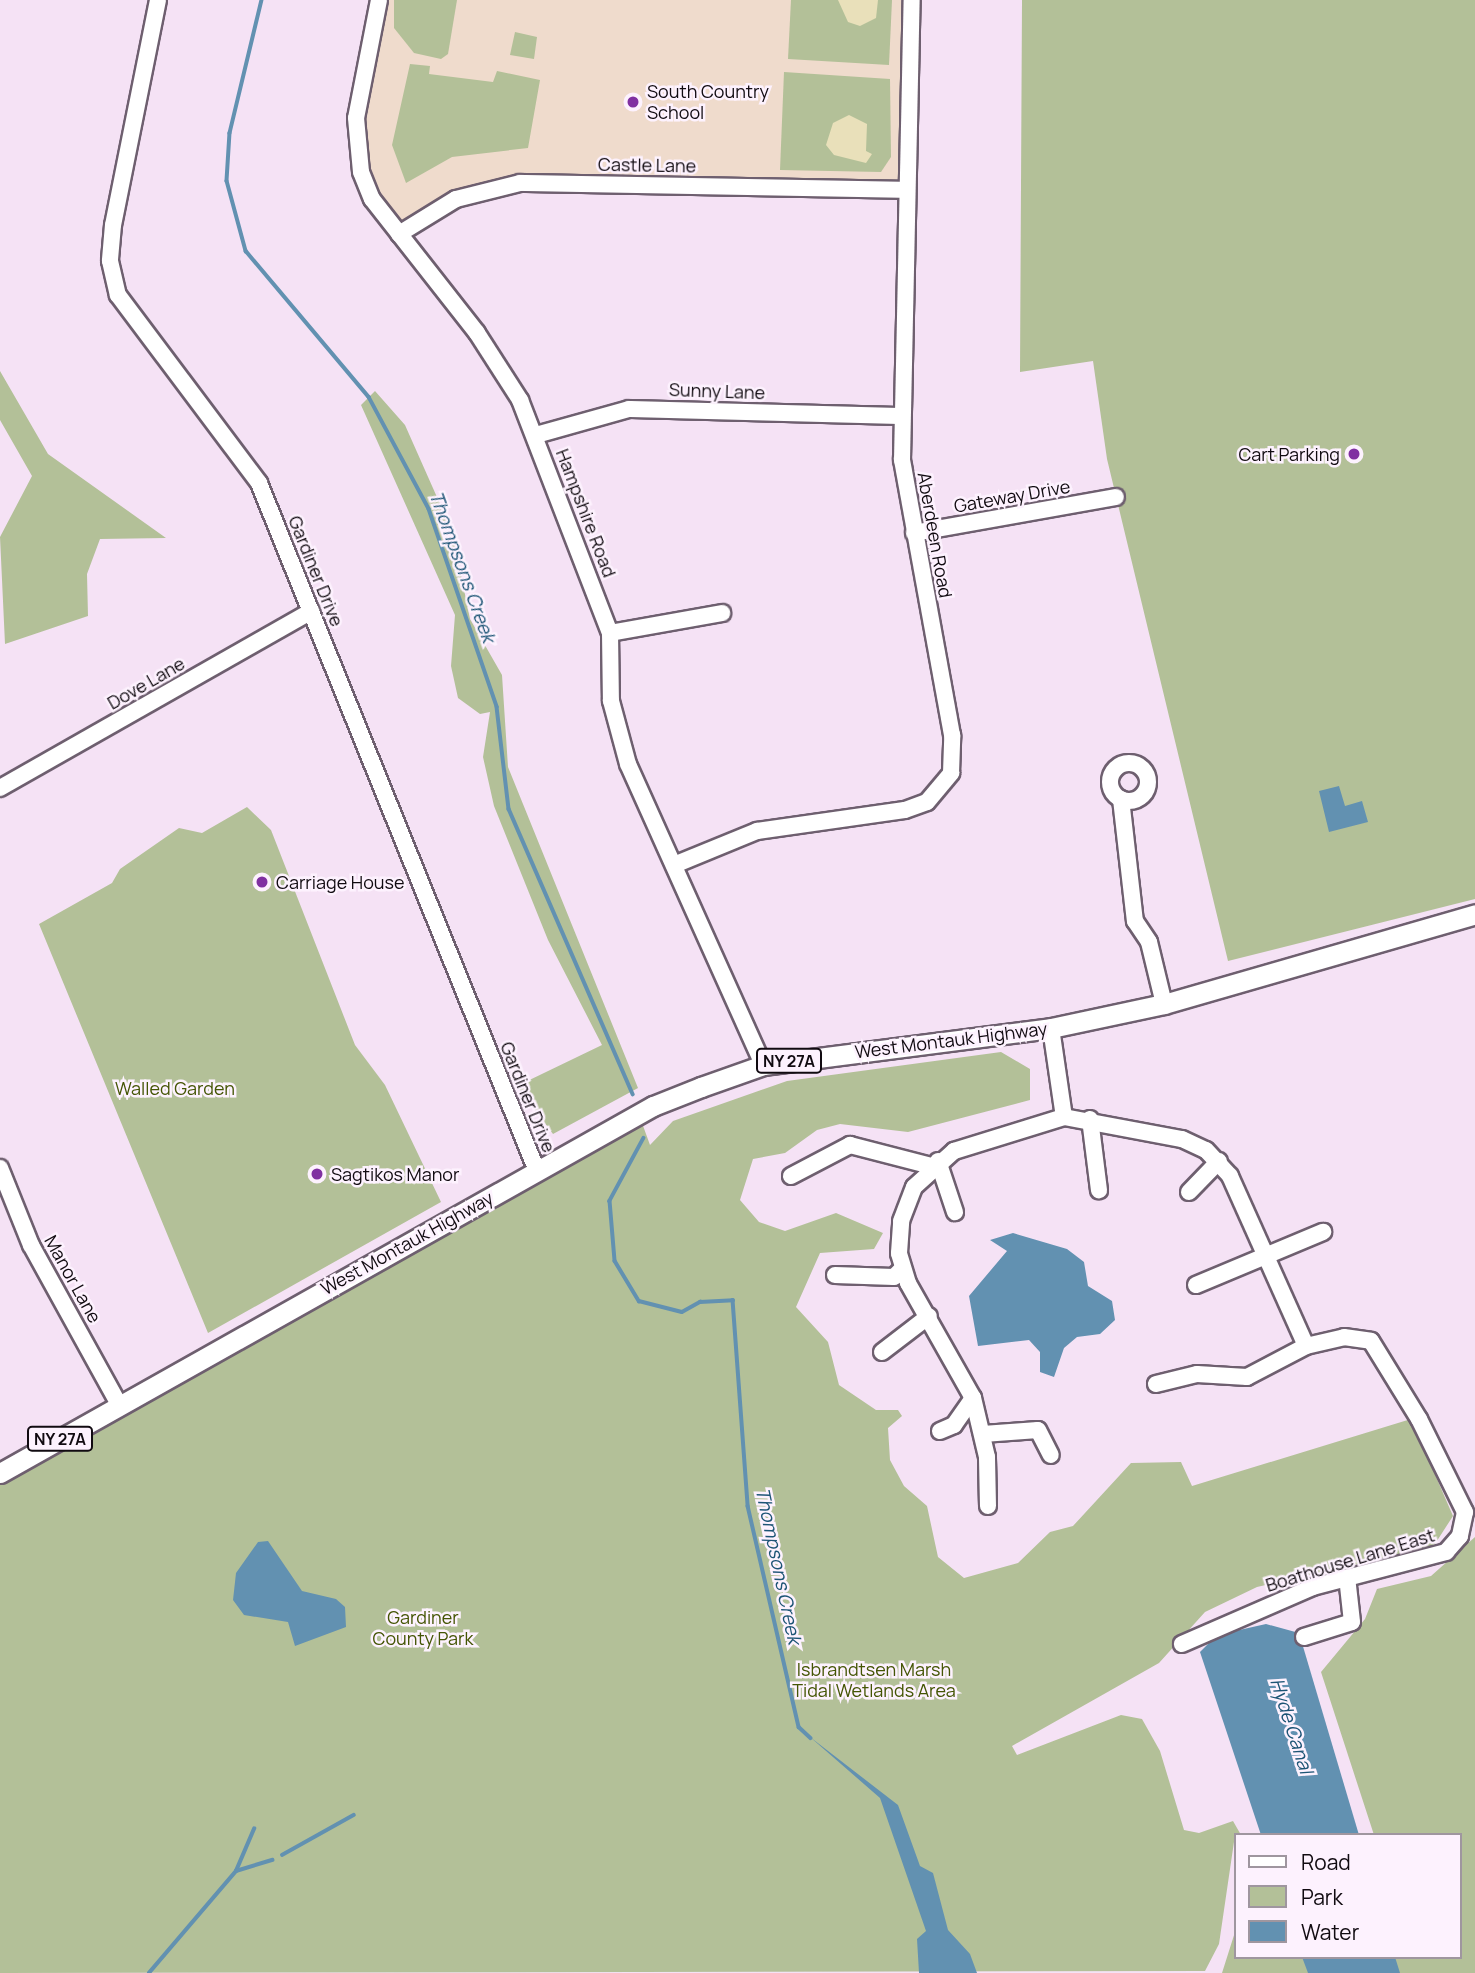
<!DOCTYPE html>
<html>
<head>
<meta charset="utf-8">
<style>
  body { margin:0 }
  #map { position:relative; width:1475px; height:1973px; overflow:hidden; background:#f5e2f5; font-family:Manrope,sans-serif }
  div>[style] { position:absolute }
  .education>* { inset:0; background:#efdbcc }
  .green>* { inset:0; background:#b3c098 }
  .sand>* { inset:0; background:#e9e0ba }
  .water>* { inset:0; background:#6291b1 }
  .stream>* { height:3.5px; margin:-1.75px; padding:0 1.75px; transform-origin:1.75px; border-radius:1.75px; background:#6291b1 }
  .roads { filter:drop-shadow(2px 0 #6e5f6f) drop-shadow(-2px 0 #6e5f6f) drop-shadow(0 2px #6e5f6f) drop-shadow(0 -2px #6e5f6f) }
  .minor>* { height:16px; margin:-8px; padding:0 8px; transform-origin:8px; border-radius:8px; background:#fff }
  .minor>.ring { margin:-8px; padding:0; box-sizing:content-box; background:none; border:16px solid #fff; border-radius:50% }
  .major>* { height:19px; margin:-9.5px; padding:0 9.5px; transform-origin:9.5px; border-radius:9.5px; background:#fff }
  .dots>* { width:19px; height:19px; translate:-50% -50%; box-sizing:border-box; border:4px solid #fdf2fe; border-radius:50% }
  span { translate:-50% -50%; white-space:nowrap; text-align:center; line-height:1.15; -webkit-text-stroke:5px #fdf2fe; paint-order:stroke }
  .shield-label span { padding:2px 5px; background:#fdf2fe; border:2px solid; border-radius:5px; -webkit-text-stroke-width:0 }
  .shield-label { font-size:16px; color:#110b11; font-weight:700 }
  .poi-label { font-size:18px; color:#110b11 }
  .left { translate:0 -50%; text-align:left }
  .right { translate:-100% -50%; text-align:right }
  .street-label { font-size:18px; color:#110b11 }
  .park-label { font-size:18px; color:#445504 }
  .water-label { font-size:19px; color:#1c5475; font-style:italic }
  .legend { position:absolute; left:1234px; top:1833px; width:228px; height:126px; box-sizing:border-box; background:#fdf2fe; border:2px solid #9f969f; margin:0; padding:9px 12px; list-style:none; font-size:21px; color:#110b11 }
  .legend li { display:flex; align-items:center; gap:14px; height:35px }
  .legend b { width:35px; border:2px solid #9f969f }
</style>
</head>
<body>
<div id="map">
  <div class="education">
    <div style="clip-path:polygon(379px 0,912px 0,906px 190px,497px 187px,399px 234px,372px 199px,355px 143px)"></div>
  </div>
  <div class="green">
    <div style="clip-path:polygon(394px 0,457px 0,448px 54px,441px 59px,414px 53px,394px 28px)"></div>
    <div style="clip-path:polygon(791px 0,892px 0,889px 65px,788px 59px)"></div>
    <div style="clip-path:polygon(1022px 0,1475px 0,1475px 899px,1228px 961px,1107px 459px,1093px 361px,1020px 372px)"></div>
    <div style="clip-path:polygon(515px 32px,537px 37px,534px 59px,510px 55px)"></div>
    <div style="clip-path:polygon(410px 64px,430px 66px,429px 74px,493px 82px,497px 71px,540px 80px,528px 148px,452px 157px,406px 183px,392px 145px)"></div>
    <div style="clip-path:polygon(784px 72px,890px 79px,891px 157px,881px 172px,780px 170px)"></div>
    <div style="clip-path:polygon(0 371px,48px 454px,166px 538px,100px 539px,87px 574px,88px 616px,5px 644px,0 537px,32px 476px,0 420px)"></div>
    <div style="clip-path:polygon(375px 391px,405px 425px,452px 531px,470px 619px,502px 675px,508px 767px,638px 1088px,553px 1134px,517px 1086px,602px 1045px,548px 940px,494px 806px,483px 757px,490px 712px,480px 714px,458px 698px,451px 666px,455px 615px,361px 405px)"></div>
    <div style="clip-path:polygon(247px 807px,271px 830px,355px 1045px,385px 1085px,441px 1202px,208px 1333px,39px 924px,112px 883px,120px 869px,179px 828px,202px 833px)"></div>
    <div style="clip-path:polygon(1001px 1052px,1030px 1069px,1030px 1100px,908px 1132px,840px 1124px,817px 1130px,785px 1153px,753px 1159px,740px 1200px,759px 1222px,785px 1231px,836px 1213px,883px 1233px,874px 1249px,820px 1253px,796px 1307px,828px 1342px,839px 1385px,876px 1410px,898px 1410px,902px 1416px,888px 1428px,890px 1460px,904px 1486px,927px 1506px,938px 1557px,964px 1578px,1018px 1563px,1050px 1532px,1073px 1526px,1131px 1463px,1181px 1462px,1192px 1486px,1411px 1419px,1453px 1516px,1433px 1547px,1257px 1587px,1205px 1612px,1159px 1663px,1012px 1746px,1017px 1755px,1121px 1715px,1142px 1719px,1160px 1751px,1184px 1830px,1199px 1833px,1233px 1821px,1241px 1835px,1235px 1835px,1219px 1944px,1205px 1971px,0 1973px,0 1473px,638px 1112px,650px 1145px,673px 1121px,787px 1081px)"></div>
    <div style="clip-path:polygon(1475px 1537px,1475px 1973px,1222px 1973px,1235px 1932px,1235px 1957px,1459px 1957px,1459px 1835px,1374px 1835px,1321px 1672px,1365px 1619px,1377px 1589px,1431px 1576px)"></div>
  </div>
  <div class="sand">
    <div style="clip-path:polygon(838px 0,878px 0,876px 18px,860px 26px,848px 22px)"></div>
    <div style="clip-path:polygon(849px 115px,867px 124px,866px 151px,872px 154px,866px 163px,834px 155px,826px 145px,833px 123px)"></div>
  </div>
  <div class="water">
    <div style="clip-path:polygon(1339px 786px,1345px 806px,1362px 801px,1368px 822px,1329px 832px,1319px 791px)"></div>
    <div style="clip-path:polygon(1013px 1233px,1067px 1249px,1084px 1262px,1088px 1286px,1112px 1301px,1115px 1320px,1100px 1334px,1077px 1337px,1064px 1348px,1054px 1377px,1040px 1372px,1040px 1352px,1029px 1340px,978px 1346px,969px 1296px,1007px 1251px,990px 1240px)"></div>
    <div style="clip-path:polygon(268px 1541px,302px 1591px,336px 1599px,345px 1607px,346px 1627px,295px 1646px,288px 1622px,244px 1615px,233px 1600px,236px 1573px,258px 1542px)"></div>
    <div style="clip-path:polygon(1266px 1624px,1299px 1633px,1359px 1835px,1261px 1835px,1200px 1652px,1217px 1635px)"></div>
    <div style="clip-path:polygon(810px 1737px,898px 1805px,920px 1866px,933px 1873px,948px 1930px,970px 1954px,977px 1973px,919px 1973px,917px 1939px,926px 1931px,880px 1798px)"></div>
    <div style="clip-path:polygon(1302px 1957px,1395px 1957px,1400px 1973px,1308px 1973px)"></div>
  </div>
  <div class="stream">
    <div style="left:262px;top:0;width:137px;rotate:103.5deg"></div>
    <div style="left:230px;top:133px;width:48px;rotate:93.6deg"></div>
    <div style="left:227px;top:181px;width:73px;rotate:74.8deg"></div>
    <div style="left:246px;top:251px;width:191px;rotate:49.9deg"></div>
    <div style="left:369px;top:397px;width:127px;rotate:61.8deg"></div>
    <div style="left:429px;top:509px;width:209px;rotate:71deg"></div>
    <div style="left:497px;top:707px;width:103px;rotate:83.3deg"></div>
    <div style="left:509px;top:809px;width:311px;rotate:66.5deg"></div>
    <div style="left:644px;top:1138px;width:72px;rotate:118.4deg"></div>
    <div style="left:610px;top:1201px;width:60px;rotate:85.2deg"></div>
    <div style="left:615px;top:1261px;width:47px;rotate:59deg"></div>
    <div style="left:639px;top:1301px;width:44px;rotate:14.3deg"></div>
    <div style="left:682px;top:1312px;width:21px;rotate:-29deg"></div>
    <div style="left:700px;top:1302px;width:33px;rotate:-3deg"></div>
    <div style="left:733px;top:1300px;width:207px;rotate:85.8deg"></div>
    <div style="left:748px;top:1506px;width:227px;rotate:77deg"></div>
    <div style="left:799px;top:1727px;width:16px;rotate:43deg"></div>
    <div style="left:282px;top:1855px;width:82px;rotate:-29.1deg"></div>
    <div style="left:236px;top:1871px;width:46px;rotate:-66.8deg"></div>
    <div style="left:149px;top:1973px;width:134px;rotate:-49.5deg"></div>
    <div style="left:236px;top:1871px;width:38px;rotate:-17deg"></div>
  </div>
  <div class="roads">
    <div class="minor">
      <div style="left:158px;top:0;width:229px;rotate:101.3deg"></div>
      <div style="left:113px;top:225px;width:36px;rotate:95deg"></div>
      <div style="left:110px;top:261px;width:35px;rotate:77deg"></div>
      <div style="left:118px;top:295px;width:235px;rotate:53.1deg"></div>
      <div style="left:259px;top:483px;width:742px;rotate:68deg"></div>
      <div style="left:379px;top:0;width:120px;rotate:101deg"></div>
      <div style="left:356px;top:118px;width:54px;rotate:84.7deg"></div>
      <div style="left:361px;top:172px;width:29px;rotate:68deg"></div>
      <div style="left:372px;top:199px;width:170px;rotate:51.9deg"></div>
      <div style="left:477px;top:333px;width:80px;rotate:57.3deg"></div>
      <div style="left:520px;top:400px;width:250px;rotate:68.9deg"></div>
      <div style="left:610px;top:633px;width:68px;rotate:89.2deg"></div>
      <div style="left:611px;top:701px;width:65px;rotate:74.9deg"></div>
      <div style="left:628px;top:764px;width:330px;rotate:65.8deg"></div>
      <div style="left:399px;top:234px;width:67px;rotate:-31.6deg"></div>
      <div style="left:456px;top:199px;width:66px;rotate:-14deg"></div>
      <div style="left:520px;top:183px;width:386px;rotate:1deg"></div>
      <div style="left:536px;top:435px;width:97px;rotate:-15.6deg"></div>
      <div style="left:629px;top:409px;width:272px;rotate:1.5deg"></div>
      <div style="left:914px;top:533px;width:205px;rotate:-10.1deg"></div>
      <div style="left:610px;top:633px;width:114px;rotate:-10.1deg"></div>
      <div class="ring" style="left:1110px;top:763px;width:22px;height:22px"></div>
      <div style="left:0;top:788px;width:358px;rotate:-29.6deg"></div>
      <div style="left:1121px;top:799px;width:123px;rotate:83.5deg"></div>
      <div style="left:1135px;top:921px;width:25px;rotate:56deg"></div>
      <div style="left:1149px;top:942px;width:64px;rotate:76.4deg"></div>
      <div style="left:674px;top:865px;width:90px;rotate:-22.3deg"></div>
      <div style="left:757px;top:831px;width:149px;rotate:-8.1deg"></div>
      <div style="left:905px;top:810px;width:23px;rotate:-20deg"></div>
      <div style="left:927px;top:802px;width:38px;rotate:-50deg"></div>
      <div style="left:951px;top:773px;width:38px;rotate:-88deg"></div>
      <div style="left:952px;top:735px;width:280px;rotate:-100.3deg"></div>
      <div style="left:902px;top:460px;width:460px;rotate:-88.8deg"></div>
      <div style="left:1051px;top:1028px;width:90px;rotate:81.7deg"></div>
      <div style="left:1090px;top:1119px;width:72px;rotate:82.8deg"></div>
      <div style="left:938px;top:1161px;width:54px;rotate:71.6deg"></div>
      <div style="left:0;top:1168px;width:83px;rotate:68.1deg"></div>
      <div style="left:31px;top:1245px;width:184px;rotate:61.1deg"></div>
      <div style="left:791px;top:1176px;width:67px;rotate:-27.7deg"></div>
      <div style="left:850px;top:1145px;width:85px;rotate:14.4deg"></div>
      <div style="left:1189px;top:1192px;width:43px;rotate:-45.9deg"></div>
      <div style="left:835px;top:1275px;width:59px;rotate:1.9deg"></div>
      <div style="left:894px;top:1277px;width:11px;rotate:-45deg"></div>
      <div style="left:1196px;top:1285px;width:138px;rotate:-22.7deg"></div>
      <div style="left:882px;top:1352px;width:59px;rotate:-37.5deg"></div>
      <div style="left:1156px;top:1384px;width:42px;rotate:-13.7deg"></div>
      <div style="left:1197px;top:1374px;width:50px;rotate:3.4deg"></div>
      <div style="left:1247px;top:1377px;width:67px;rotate:-27.7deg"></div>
      <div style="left:1306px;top:1346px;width:39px;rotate:-13deg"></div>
      <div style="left:1344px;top:1337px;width:27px;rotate:8deg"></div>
      <div style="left:1371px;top:1341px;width:92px;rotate:58.4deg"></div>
      <div style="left:1419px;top:1419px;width:104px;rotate:63.7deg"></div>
      <div style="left:1465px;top:1512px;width:25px;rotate:102deg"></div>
      <div style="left:1460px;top:1536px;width:21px;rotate:131deg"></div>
      <div style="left:1446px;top:1552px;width:138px;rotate:165.3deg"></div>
      <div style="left:1313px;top:1587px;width:143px;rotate:156.5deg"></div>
      <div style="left:940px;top:1431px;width:15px;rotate:-23deg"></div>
      <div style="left:954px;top:1425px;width:33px;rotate:-55deg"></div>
      <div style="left:983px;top:1434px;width:55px;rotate:-4.2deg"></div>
      <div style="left:1038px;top:1430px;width:28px;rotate:63deg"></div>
      <div style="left:988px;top:1506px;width:49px;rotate:-91.2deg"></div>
      <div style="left:987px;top:1457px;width:61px;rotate:-103.3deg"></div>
      <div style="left:973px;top:1398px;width:132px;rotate:-119.5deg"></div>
      <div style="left:908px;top:1283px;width:31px;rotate:-107deg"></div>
      <div style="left:899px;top:1253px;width:32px;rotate:-86deg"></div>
      <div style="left:901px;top:1221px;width:36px;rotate:-69deg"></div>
      <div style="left:914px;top:1187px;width:54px;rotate:-42deg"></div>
      <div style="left:954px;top:1151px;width:115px;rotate:-17.2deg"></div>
      <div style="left:1064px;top:1117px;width:120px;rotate:10.6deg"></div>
      <div style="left:1182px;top:1139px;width:26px;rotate:25deg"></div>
      <div style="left:1206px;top:1150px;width:35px;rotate:47deg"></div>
      <div style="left:1230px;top:1176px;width:186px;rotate:65.9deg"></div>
      <div style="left:1304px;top:1637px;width:50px;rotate:-17.4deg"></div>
      <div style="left:1352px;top:1622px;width:45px;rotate:-96.3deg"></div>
    </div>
    <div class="major">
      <div style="left:0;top:1473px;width:749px;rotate:-29.34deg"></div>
      <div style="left:653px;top:1106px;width:52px;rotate:-21.6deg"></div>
      <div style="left:701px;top:1087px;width:66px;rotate:-19.5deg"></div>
      <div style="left:763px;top:1065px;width:290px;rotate:-7.3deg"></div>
      <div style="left:1051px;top:1028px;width:116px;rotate:-12deg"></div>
      <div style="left:1164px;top:1004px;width:324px;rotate:-16.1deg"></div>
    </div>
  </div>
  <div class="dots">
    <div style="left:633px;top:102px;background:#8030a1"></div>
    <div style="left:1354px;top:454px;background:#8030a1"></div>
    <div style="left:262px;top:882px;background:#8030a1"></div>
    <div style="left:317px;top:1174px;background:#8030a1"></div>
  </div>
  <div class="shield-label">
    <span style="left:789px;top:1061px">NY 27A</span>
    <span style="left:60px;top:1439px">NY 27A</span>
  </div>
  <div class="poi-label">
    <span class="left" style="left:647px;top:102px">South Country<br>School</span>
    <span class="right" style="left:1340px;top:454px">Cart Parking</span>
    <span class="left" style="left:276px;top:882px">Carriage House</span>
    <span class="left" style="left:331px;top:1174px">Sagtikos Manor</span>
  </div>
  <div class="street-label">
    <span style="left:647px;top:165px;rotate:1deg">Castle Lane</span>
    <span style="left:717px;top:391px;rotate:2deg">Sunny Lane</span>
    <span style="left:1012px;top:496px;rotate:-10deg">Gateway Drive</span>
    <span style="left:586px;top:513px;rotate:69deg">Hampshire Road</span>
    <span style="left:935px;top:535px;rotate:80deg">Aberdeen Road</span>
    <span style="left:316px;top:571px;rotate:68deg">Gardiner Drive</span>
    <span style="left:146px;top:683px;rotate:-30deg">Dove Lane</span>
    <span style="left:951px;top:1040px;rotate:-7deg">West Montauk Highway</span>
    <span style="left:528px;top:1097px;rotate:68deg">Gardiner Drive</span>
    <span style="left:407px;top:1243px;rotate:-29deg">West Montauk Highway</span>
    <span style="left:73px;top:1279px;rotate:61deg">Manor Lane</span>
    <span style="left:1350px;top:1560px;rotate:-17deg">Boathouse Lane East</span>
  </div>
  <div class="park-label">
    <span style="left:175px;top:1088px">Walled Garden</span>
    <span style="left:423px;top:1628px">Gardiner<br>County Park</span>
    <span style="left:874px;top:1680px">Isbrandtsen Marsh<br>Tidal Wetlands Area</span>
  </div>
  <div class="water-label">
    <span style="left:462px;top:567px;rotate:70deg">Thompsons Creek</span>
    <span style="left:778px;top:1566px;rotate:78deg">Thompsons Creek</span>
    <span style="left:1291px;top:1726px;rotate:72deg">Hyde Canal</span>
  </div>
  <ul class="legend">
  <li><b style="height:9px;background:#fff"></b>Road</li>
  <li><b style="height:19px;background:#b3c098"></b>Park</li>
  <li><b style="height:19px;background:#6291b1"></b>Water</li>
  </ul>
</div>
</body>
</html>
